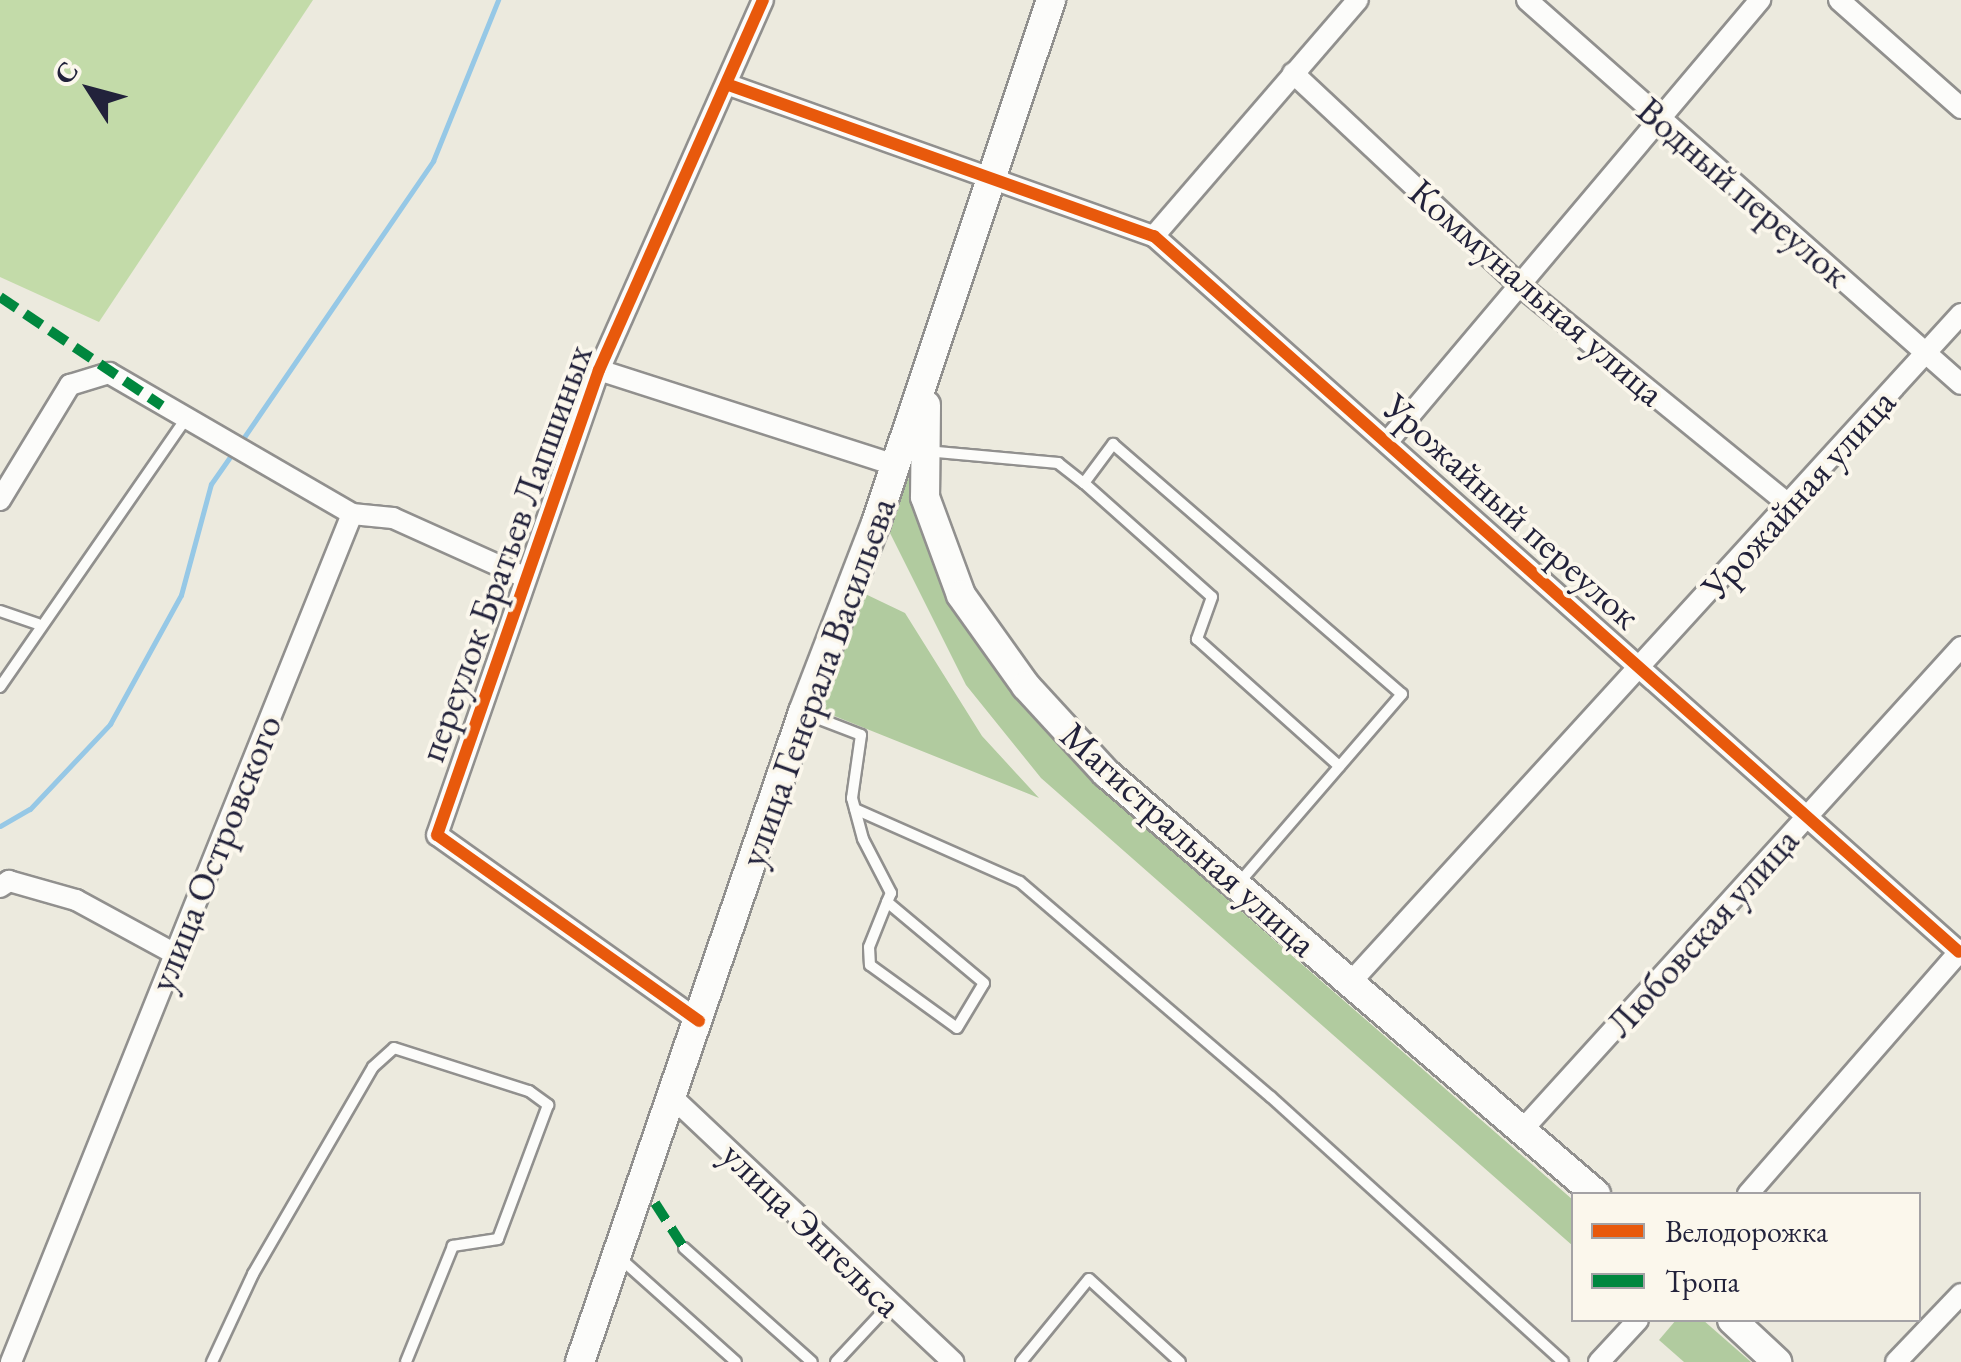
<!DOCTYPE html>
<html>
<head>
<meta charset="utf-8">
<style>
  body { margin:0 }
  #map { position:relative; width:1961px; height:1362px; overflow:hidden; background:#eceade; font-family:"EB Garamond",serif }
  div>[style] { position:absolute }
  .green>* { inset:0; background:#c3dba9 }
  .forest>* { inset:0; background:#b1cb9f }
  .stream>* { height:5px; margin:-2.5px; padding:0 2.5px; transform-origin:2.5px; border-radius:2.5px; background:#96c8e6 }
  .roads { filter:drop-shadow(2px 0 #91908e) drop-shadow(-2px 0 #91908e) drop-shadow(0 2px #91908e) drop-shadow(0 -2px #91908e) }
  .lane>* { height:10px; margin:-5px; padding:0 5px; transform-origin:5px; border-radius:5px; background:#fcfcfa }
  .street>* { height:20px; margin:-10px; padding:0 10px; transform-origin:10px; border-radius:10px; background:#fcfcfa }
  .secondary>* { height:28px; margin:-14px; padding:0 14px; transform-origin:14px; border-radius:14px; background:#fcfcfa }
  .quiet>* { height:10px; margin-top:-5px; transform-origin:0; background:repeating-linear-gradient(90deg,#00873e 0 20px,transparent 0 30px) }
  .cycleway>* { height:12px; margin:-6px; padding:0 6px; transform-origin:6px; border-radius:6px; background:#e8590c }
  span { translate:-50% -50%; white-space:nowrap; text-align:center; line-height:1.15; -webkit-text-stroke:8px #fbf7ec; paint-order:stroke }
  .street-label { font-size:38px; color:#22223b }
  .legend { position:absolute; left:1571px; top:1192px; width:350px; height:130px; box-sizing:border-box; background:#fbf7ec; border:2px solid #a4a2a5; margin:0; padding:12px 18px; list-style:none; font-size:30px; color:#22223b }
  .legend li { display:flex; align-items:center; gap:20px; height:50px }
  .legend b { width:50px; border:2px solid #a4a2a5 }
  .north { position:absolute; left:40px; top:40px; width:100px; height:100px; -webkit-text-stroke:8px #fbf7ec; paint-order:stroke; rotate:306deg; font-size:28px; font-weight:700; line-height:40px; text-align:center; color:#22223b }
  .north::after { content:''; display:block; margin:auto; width:35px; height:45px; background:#22223b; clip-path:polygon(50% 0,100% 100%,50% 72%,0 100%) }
</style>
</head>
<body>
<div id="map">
  <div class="green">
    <div style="clip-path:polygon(0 0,313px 0,99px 322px,0 277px)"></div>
  </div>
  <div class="forest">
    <div style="clip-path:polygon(905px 467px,937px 569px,1008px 684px,1096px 785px,1573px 1200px,1573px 1246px,1041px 778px,966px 685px,887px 527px)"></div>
    <div style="clip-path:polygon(859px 591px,905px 613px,982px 736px,1039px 798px,817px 709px)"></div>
    <div style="clip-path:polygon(1676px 1320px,1703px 1320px,1751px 1362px,1684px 1362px,1659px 1340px)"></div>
  </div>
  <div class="stream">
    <div style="left:240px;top:443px;width:342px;rotate:-55.6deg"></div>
    <div style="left:433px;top:161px;width:174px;rotate:-68deg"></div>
    <div style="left:0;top:826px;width:34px;rotate:-30deg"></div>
    <div style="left:30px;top:809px;width:117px;rotate:-46.7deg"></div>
    <div style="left:110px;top:724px;width:147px;rotate:-61.2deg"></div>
    <div style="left:181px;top:595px;width:115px;rotate:-74.9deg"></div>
    <div style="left:211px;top:484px;width:39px;rotate:-55deg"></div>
  </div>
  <div class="roads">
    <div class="lane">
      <div style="left:926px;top:451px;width:133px;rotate:5.2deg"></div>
      <div style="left:1058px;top:463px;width:33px;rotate:38deg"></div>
      <div style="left:1084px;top:483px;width:49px;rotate:-53.4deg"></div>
      <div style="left:1113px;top:444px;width:382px;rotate:40.9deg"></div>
      <div style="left:1402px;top:694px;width:252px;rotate:130.8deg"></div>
      <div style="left:1084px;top:483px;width:171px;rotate:41.7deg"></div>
      <div style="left:1212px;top:597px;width:45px;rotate:109.7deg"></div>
      <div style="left:1197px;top:639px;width:191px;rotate:41.8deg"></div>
      <div style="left:0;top:611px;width:40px;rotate:18.9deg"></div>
      <div style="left:0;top:687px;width:325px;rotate:-55.3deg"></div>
      <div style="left:804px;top:713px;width:61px;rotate:21.1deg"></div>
      <div style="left:861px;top:735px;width:64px;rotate:98.1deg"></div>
      <div style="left:852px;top:798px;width:42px;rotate:75deg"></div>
      <div style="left:863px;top:839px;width:61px;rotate:62.6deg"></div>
      <div style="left:891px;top:893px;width:10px;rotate:114deg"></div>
      <div style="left:887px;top:902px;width:48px;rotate:111.8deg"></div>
      <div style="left:869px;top:947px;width:18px;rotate:87deg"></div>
      <div style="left:870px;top:965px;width:107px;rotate:35.9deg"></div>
      <div style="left:957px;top:1028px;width:52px;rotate:-59deg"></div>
      <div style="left:984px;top:983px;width:126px;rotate:-140.1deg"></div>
      <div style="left:855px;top:809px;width:180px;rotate:23.9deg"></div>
      <div style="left:1020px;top:882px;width:330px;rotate:40.6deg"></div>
      <div style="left:1271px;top:1097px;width:394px;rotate:42.2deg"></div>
      <div style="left:684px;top:1248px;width:171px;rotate:41.7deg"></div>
      <div style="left:621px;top:1259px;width:154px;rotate:41.8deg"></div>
      <div style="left:212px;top:1362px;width:97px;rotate:-65deg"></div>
      <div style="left:253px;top:1274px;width:239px;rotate:-59.9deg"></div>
      <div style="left:373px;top:1067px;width:28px;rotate:-42deg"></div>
      <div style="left:394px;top:1048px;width:142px;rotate:17.7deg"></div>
      <div style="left:529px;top:1091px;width:24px;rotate:36deg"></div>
      <div style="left:548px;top:1105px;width:143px;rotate:110.5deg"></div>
      <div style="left:498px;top:1239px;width:46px;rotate:171.2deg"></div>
      <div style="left:453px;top:1246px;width:125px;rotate:112.1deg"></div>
      <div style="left:836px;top:1362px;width:79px;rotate:-47deg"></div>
      <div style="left:1021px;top:1362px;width:107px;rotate:-50.7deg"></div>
      <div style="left:1089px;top:1279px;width:123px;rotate:42.4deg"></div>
    </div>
    <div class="street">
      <div style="left:1527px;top:0;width:579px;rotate:41.5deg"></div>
      <div style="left:1839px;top:0;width:163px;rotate:41.5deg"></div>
      <div style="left:1293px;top:73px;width:313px;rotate:43.1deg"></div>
      <div style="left:1522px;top:287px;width:343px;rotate:39.2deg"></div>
      <div style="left:729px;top:85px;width:451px;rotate:19.6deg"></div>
      <div style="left:1154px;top:236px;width:1077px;rotate:41.65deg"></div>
      <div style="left:1154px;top:236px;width:312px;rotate:-49.2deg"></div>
      <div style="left:599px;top:370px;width:311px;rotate:17.8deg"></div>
      <div style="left:1389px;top:440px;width:576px;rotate:-49.86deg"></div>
      <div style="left:0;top:500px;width:135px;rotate:-58.7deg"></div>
      <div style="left:70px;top:385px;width:41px;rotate:-17.1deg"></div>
      <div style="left:109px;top:373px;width:281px;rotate:30.1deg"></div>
      <div style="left:0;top:887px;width:11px;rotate:-34deg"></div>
      <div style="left:9px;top:881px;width:70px;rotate:15.8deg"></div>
      <div style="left:76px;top:900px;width:113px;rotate:28.6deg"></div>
      <div style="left:1350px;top:983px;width:906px;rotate:-47.59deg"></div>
      <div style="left:699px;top:1021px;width:321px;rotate:-144.6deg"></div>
      <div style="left:437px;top:835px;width:492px;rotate:-70.8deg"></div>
      <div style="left:599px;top:370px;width:405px;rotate:-66.1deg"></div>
      <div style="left:671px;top:1096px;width:388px;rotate:43.3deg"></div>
      <div style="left:1524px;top:1128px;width:650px;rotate:-47.74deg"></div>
      <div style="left:1748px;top:1194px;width:324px;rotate:-48.9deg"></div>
      <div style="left:11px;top:1362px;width:914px;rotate:-68.09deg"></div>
      <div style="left:352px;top:514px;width:41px;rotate:5.6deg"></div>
      <div style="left:393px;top:518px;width:141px;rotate:24.2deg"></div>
      <div style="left:1599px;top:1362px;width:57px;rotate:-47.1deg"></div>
      <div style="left:1896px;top:1362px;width:94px;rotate:-46.3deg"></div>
    </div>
    <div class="secondary">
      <div style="left:926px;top:405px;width:92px;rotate:90.6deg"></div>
      <div style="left:925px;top:497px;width:104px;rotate:69.8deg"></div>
      <div style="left:961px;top:595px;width:112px;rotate:54.5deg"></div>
      <div style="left:1026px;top:686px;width:118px;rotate:47.4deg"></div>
      <div style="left:1106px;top:773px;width:646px;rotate:40.67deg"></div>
      <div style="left:1732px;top:1320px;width:62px;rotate:43deg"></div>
      <div style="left:580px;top:1362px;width:687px;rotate:-71.06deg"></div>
      <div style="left:803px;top:712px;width:203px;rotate:-68.9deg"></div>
      <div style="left:876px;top:523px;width:552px;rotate:-71.5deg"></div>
    </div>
  </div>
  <div class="quiet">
    <div style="left:0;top:297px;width:195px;rotate:33.9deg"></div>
    <div style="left:655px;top:1203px;width:54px;rotate:57.2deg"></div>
  </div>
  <div class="cycleway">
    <div style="left:729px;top:85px;width:451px;rotate:19.6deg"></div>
    <div style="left:1154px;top:236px;width:1077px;rotate:41.65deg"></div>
    <div style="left:699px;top:1021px;width:321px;rotate:-144.6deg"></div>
    <div style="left:437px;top:835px;width:492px;rotate:-70.8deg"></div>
    <div style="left:599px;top:370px;width:405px;rotate:-66.1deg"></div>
  </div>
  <div class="street-label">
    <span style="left:1744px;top:192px;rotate:41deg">Водный переулок</span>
    <span style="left:1537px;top:292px;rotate:41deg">Коммунальная улица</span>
    <span style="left:1798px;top:494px;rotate:-48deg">Урожайная улица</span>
    <span style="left:1512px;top:511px;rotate:42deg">Урожайный переулок</span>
    <span style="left:505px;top:553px;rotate:-70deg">переулок Братьев Лапшиных</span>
    <span style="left:817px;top:682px;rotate:-70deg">улица Генерала Васильева</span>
    <span style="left:1189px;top:839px;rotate:42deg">Магистральная улица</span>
    <span style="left:215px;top:853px;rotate:-68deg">улица Островского</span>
    <span style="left:1702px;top:932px;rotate:-48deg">Любовская улица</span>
    <span style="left:812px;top:1229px;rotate:44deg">улица Энгельса</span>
  </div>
  <ul class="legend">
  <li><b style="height:12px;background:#e8590c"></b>Велодорожка</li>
  <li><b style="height:12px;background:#00873e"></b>Тропа</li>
  </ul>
  <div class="north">С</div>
</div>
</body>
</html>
